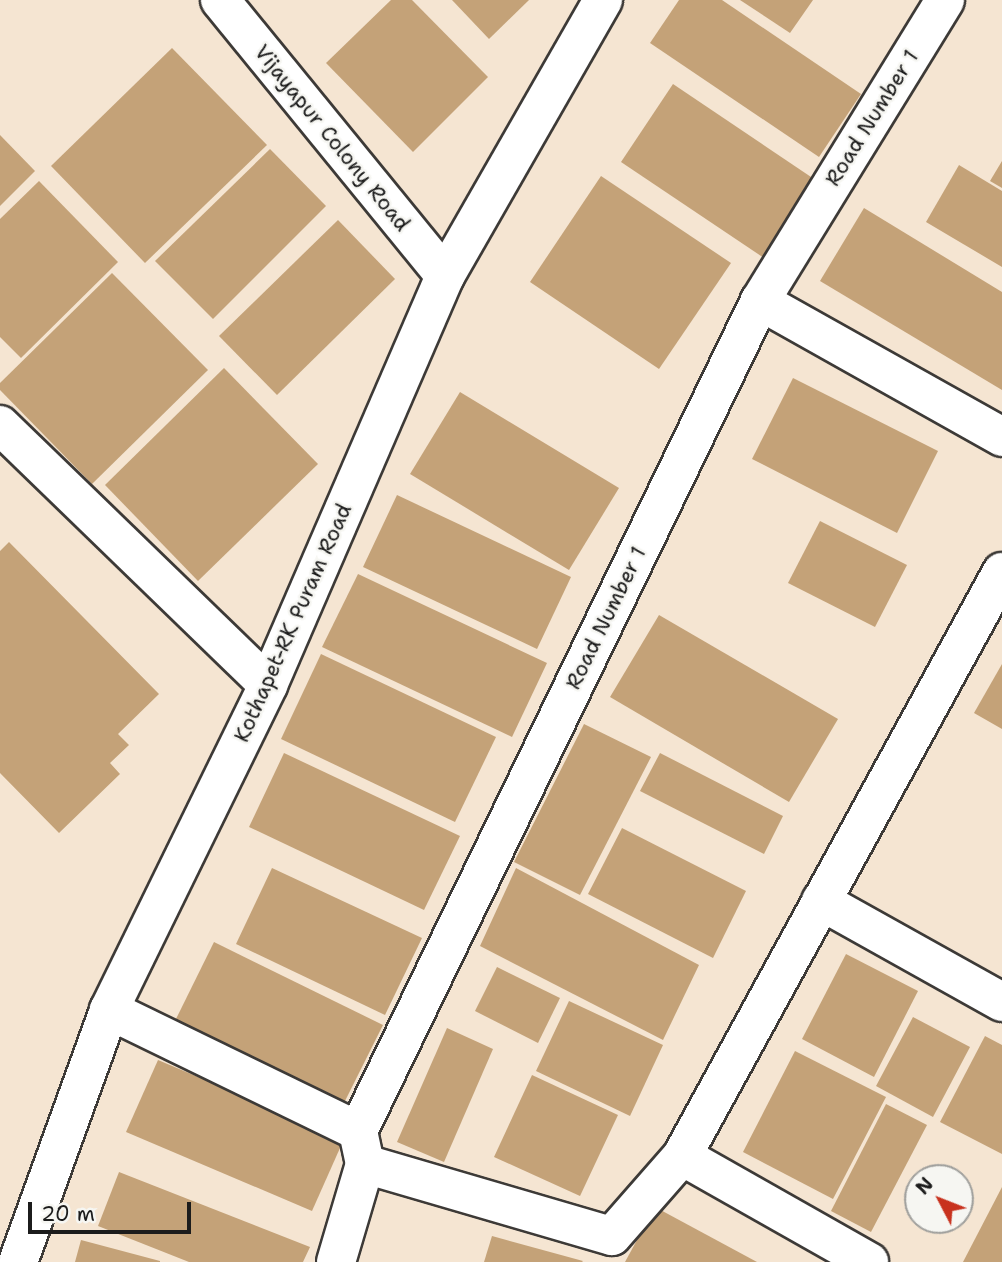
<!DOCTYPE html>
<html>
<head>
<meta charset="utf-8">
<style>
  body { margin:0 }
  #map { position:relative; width:1002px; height:1262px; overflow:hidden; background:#f5e5d2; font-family:"Shantell Sans",sans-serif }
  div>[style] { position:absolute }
  .building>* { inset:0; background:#c4a278 }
  .roads { filter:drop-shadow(2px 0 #3d3a37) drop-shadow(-2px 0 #3d3a37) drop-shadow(0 2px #3d3a37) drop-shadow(0 -2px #3d3a37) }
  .street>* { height:38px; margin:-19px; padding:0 19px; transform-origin:19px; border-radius:19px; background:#fff }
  span { translate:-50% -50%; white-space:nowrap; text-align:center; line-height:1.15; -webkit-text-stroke:5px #f6f6f2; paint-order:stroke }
  .street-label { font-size:21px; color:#1c1c1c }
  .north { position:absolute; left:904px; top:1164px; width:70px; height:70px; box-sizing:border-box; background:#f6f6f2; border:2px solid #9f9f9c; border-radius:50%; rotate:312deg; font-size:19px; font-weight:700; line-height:28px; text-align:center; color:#1c1c1c }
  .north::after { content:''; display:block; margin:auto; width:24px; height:32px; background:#c8321e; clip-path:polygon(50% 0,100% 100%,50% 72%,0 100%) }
  .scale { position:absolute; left:28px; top:1202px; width:163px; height:32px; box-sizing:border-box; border:4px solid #1c1c1c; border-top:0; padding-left:9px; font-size:21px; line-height:24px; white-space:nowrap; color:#1c1c1c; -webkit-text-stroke:5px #f6f6f2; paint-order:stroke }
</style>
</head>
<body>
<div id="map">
  <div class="building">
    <div style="clip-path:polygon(391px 0,412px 0,488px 77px,413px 152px,326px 63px)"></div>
    <div style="clip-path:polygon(452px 0,529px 0,489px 39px)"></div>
    <div style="clip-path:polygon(679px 0,722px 0,861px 94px,819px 157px,650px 43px)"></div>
    <div style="clip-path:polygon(740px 0,813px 0,790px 33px)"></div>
    <div style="clip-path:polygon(172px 48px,267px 145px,145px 263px,51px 166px)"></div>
    <div style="clip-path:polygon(673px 84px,817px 181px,764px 258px,621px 162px)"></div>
    <div style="clip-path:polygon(0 135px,35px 171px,0 206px)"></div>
    <div style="clip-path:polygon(270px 149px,326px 206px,213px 319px,155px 261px)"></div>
    <div style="clip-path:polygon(1002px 161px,1002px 188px,990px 181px)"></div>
    <div style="clip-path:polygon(959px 165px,1002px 191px,1002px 267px,926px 222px)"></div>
    <div style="clip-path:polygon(601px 176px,731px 263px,659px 369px,530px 282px)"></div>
    <div style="clip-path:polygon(39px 181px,118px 262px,21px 358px,0 337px,0 219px)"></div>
    <div style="clip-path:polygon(864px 208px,1002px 292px,1002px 390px,820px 281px)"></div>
    <div style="clip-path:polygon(338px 220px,395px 279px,277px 395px,219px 336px)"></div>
    <div style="clip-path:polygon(112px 273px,208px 370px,92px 484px,0 390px,0 383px)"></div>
    <div style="clip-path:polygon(224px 368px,318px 464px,198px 581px,105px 485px)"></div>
    <div style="clip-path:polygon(793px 378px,938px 451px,897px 533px,752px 459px)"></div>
    <div style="clip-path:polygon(460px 392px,619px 488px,569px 570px,410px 474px)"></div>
    <div style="clip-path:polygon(397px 495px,571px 577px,537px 649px,363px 567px)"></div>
    <div style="clip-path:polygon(820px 521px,907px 565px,875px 627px,788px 583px)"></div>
    <div style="clip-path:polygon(9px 542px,159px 694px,118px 734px,129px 745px,110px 763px,120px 774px,59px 833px,0 773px,0 551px)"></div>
    <div style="clip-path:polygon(358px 574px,547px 663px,512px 737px,322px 647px)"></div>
    <div style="clip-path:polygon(659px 615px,838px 719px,789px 802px,610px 697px)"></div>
    <div style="clip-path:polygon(321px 654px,496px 737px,455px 822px,281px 739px)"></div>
    <div style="clip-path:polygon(1002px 664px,1002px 729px,974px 713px)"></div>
    <div style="clip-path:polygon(584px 724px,651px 757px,580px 895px,514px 862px)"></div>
    <div style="clip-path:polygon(284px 753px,460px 836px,424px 910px,249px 827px)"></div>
    <div style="clip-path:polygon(660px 753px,783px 816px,764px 854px,640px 791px)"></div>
    <div style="clip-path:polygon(622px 828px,746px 891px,713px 958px,588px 894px)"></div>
    <div style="clip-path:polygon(272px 868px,422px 938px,385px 1015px,236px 944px)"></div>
    <div style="clip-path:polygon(516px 868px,699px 965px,663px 1040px,480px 946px)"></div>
    <div style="clip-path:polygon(214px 942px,383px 1025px,343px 1105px,174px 1023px)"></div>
    <div style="clip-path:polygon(846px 954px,918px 991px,874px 1077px,802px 1039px)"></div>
    <div style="clip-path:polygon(497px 967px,560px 998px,538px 1043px,475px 1011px)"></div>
    <div style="clip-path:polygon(569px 1001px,663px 1045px,630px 1116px,536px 1071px)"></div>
    <div style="clip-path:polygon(913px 1017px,970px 1047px,933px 1117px,876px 1086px)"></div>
    <div style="clip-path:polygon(447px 1028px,493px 1049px,444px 1162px,397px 1142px)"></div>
    <div style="clip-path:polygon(985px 1036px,1002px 1045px,1002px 1154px,940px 1122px)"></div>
    <div style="clip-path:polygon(795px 1051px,886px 1097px,833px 1199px,743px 1152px)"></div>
    <div style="clip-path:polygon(158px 1060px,344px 1139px,312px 1211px,126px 1132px)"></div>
    <div style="clip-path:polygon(532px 1075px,618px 1115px,580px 1196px,494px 1157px)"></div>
    <div style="clip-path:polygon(886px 1104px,927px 1125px,871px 1232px,831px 1211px)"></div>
    <div style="clip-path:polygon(119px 1172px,310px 1247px,303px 1262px,189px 1262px,98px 1226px)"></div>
    <div style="clip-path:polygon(1002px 1187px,1002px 1262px,963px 1262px)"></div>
    <div style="clip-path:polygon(655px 1207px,757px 1262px,625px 1262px)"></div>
    <div style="clip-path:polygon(492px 1236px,583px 1261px,582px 1262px,484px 1262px)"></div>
    <div style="clip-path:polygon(81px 1240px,160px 1261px,160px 1262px,75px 1262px)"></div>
  </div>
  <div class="roads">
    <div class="street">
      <div style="left:220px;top:0;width:356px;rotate:50.8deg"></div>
      <div style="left:760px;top:301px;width:278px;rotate:29.3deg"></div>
      <div style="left:0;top:425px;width:373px;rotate:44.1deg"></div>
      <div style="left:821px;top:901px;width:207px;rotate:29.2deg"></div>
      <div style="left:109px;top:1010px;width:277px;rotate:25.9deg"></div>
      <div style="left:682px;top:1156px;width:215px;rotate:29.5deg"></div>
      <div style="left:365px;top:1164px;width:257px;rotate:16.3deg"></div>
      <div style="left:612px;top:1236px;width:106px;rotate:-48.8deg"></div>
      <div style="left:682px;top:1156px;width:666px;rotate:-61.28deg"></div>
      <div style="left:18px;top:1262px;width:268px;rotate:-70.1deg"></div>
      <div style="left:109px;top:1010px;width:362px;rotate:-63.9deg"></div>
      <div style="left:268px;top:685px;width:446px;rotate:-66.6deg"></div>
      <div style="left:445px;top:276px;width:318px;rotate:-60.2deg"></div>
      <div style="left:336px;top:1262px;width:102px;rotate:-73.5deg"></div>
      <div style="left:365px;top:1164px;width:34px;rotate:-102deg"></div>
      <div style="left:358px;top:1131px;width:922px;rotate:-64.16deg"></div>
      <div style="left:760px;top:301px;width:353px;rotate:-58.4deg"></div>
    </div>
  </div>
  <div class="street-label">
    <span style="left:872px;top:118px;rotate:-58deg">Road Number 1</span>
    <span style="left:332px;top:138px;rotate:51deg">Vijayapur Colony Road</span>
    <span style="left:606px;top:618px;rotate:-64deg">Road Number 1</span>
    <span style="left:293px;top:623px;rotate:-66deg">Kothapet-RK Puram Road</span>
  </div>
  <div class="north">N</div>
  <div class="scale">20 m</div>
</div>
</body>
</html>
